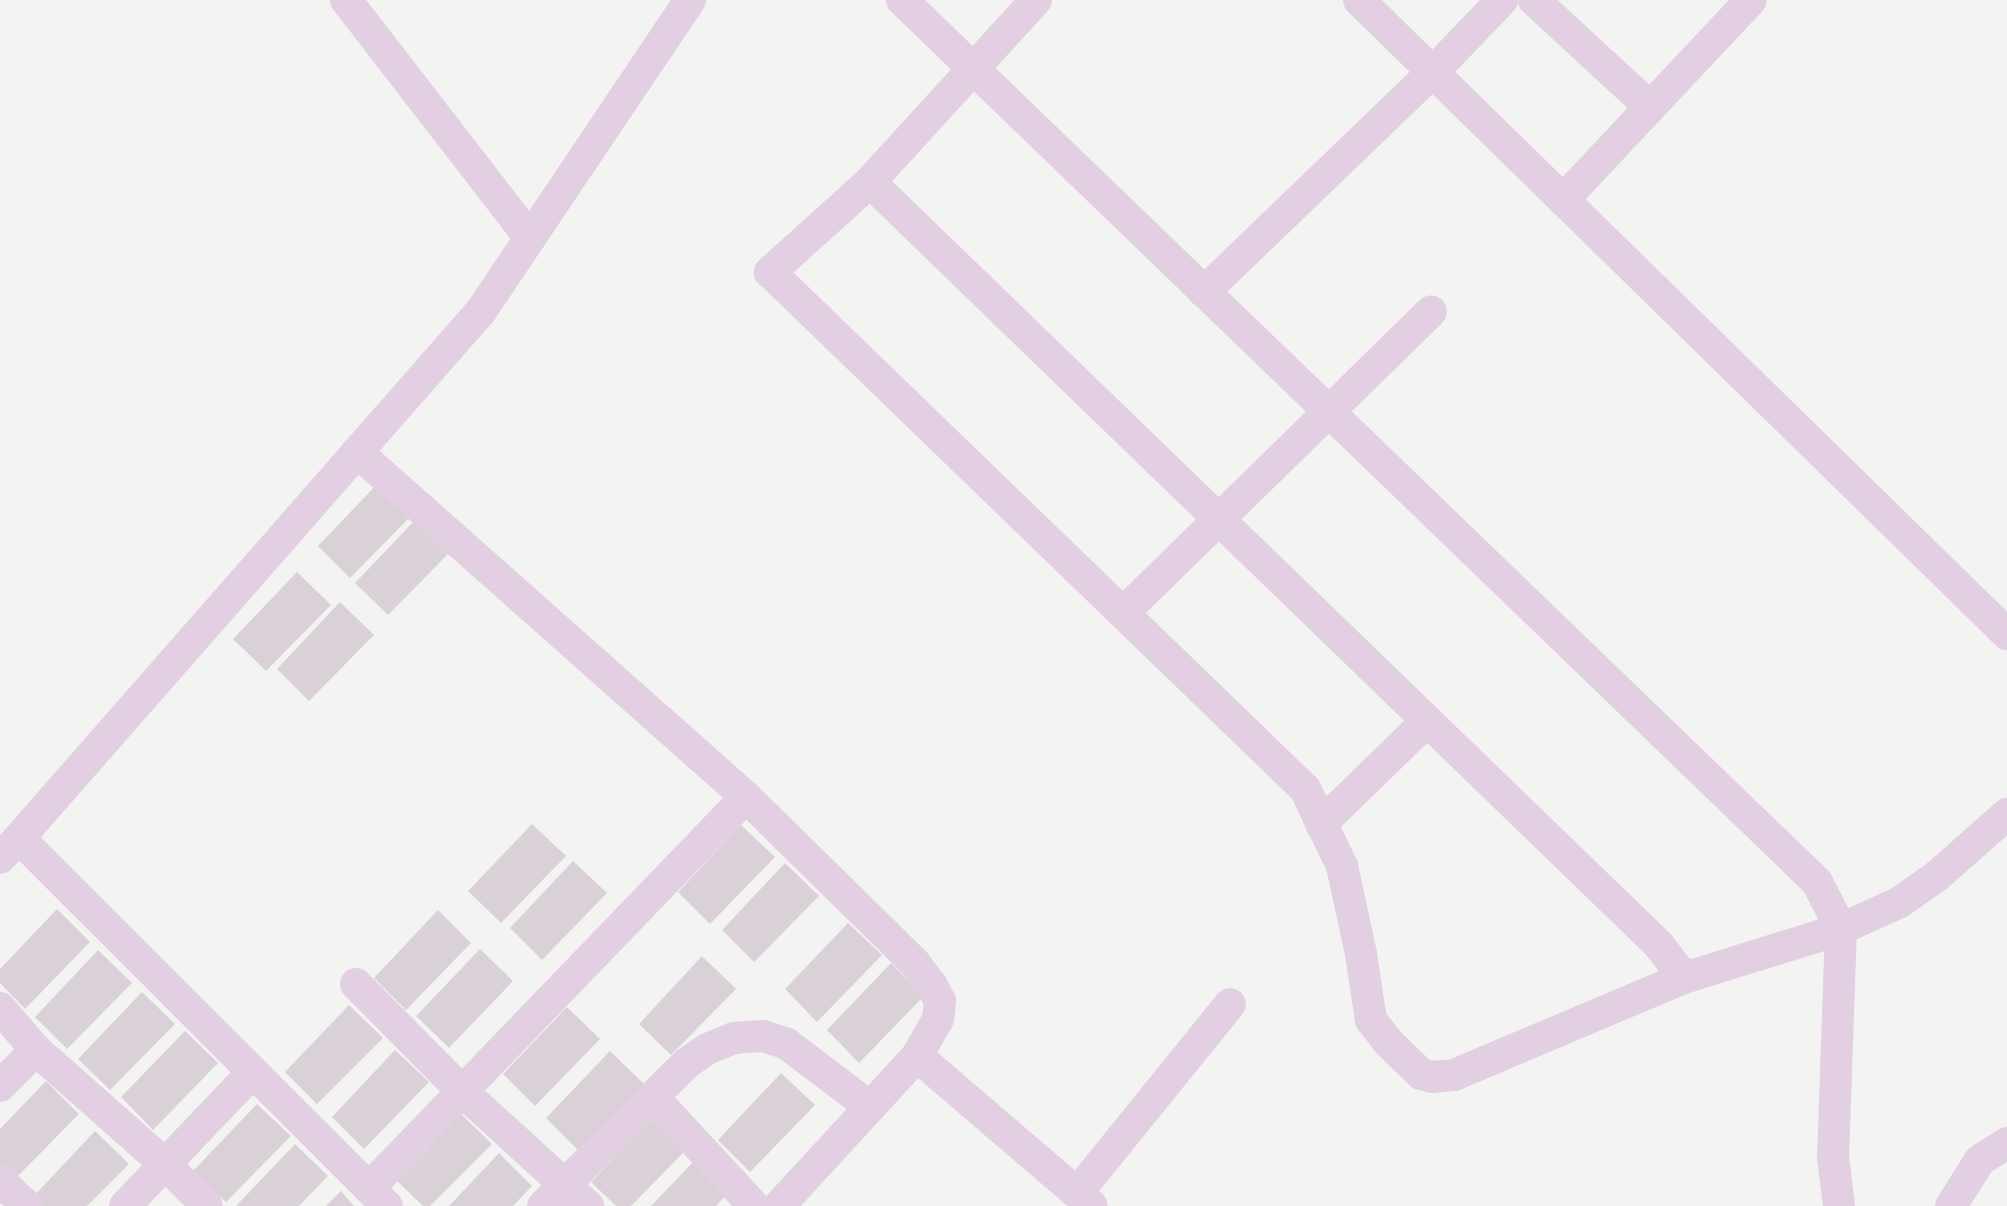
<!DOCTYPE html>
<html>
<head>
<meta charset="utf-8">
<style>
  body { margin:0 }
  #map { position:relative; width:2007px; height:1206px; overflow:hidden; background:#f3f4f2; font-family:Roboto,sans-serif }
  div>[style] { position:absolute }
  .building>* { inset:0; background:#dad1d8 }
  .street>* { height:32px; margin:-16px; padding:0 16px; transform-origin:16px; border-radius:16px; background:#e2d0e2 }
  span { translate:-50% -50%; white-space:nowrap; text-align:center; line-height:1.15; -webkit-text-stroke:4.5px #fff; paint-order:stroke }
</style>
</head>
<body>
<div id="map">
  <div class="building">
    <div style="clip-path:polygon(382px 479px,415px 512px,350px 578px,318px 546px)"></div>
    <div style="clip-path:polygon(419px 516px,453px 549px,388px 615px,355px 583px)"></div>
    <div style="clip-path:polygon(297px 572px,331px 605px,266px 671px,233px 639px)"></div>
    <div style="clip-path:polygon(340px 602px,374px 635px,309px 701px,277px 669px)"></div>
    <div style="clip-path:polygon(532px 824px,566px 856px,501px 923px,468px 891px)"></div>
    <div style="clip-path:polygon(741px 825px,775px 857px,710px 924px,678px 892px)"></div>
    <div style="clip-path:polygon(573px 861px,607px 893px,542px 960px,510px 928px)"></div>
    <div style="clip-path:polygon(785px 863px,819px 896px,754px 962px,722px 930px)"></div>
    <div style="clip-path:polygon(57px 909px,90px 942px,25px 1009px,0 983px,0 969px)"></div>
    <div style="clip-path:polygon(438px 910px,471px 943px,406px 1010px,374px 978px)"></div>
    <div style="clip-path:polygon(848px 923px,882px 955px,817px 1022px,785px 989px)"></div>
    <div style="clip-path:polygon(480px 949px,513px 981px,449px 1048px,416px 1016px)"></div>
    <div style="clip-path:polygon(98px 950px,132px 983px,67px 1049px,35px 1017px)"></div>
    <div style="clip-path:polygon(702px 956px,736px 989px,671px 1055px,639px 1024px)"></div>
    <div style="clip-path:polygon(891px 963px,924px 996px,859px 1063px,827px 1030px)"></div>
    <div style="clip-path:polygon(142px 992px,175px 1024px,110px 1090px,78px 1059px)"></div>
    <div style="clip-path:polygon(349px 1005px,383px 1038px,317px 1104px,285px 1072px)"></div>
    <div style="clip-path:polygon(567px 1007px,600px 1039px,535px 1106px,503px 1074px)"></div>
    <div style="clip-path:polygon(185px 1031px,218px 1063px,153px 1130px,121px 1097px)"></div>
    <div style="clip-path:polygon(395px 1050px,429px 1082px,364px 1149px,332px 1117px)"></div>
    <div style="clip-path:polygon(610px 1051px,644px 1084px,578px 1150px,546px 1118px)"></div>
    <div style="clip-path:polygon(781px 1073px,815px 1105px,750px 1172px,718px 1140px)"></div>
    <div style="clip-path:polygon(46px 1081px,79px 1114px,14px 1180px,0 1166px,0 1129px)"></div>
    <div style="clip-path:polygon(257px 1104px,291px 1136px,226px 1202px,193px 1171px)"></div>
    <div style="clip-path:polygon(458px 1111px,492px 1144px,430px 1206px,423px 1206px,394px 1178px)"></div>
    <div style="clip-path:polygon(655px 1115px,689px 1147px,631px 1206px,616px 1206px,591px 1182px)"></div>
    <div style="clip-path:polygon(95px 1131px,129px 1164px,87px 1206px,40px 1206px,32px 1198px)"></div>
    <div style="clip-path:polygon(295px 1144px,328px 1176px,299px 1206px,236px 1206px)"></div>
    <div style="clip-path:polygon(499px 1153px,532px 1186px,513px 1206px,449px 1206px)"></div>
    <div style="clip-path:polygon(698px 1157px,732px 1189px,716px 1206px,651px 1206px)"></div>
    <div style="clip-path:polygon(341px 1191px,354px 1206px,326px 1206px)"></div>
  </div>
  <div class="street">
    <div style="left:346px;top:0;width:301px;rotate:52.3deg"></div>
    <div style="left:902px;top:0;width:1271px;rotate:43.95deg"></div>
    <div style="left:1817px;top:882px;width:53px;rotate:62.9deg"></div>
    <div style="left:1841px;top:929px;width:228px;rotate:92deg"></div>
    <div style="left:1833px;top:1157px;width:49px;rotate:83deg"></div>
    <div style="left:1036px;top:0;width:246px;rotate:132.4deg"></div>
    <div style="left:870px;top:182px;width:135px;rotate:138deg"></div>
    <div style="left:770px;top:272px;width:744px;rotate:44.02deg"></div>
    <div style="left:1305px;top:789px;width:85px;rotate:64.3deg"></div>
    <div style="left:1342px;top:866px;width:90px;rotate:77.8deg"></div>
    <div style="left:1361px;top:954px;width:67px;rotate:81.4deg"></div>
    <div style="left:1371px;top:1020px;width:28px;rotate:52deg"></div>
    <div style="left:1388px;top:1042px;width:46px;rotate:44.1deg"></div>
    <div style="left:1421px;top:1074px;width:11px;rotate:15deg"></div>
    <div style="left:1432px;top:1077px;width:22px;rotate:-5deg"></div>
    <div style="left:1454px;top:1075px;width:250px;rotate:-22.9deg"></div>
    <div style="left:1684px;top:978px;width:164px;rotate:-17.3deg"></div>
    <div style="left:1841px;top:929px;width:65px;rotate:-24.6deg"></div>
    <div style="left:1900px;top:902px;width:45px;rotate:-35.1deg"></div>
    <div style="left:1937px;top:876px;width:94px;rotate:-41.5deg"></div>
    <div style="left:1359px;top:0;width:907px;rotate:44.37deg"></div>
    <div style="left:1534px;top:0;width:158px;rotate:42.7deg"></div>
    <div style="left:870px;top:182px;width:1098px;rotate:44.04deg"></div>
    <div style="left:1659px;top:945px;width:41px;rotate:52.9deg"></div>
    <div style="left:1563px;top:200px;width:274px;rotate:-46.8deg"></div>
    <div style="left:1204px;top:292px;width:318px;rotate:-43.9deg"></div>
    <div style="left:1433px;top:72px;width:100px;rotate:-46.2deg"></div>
    <div style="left:357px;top:452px;width:520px;rotate:41.57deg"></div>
    <div style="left:746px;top:797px;width:235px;rotate:44.5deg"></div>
    <div style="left:914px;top:962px;width:30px;rotate:53deg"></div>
    <div style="left:932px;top:986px;width:17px;rotate:62deg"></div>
    <div style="left:940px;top:1001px;width:18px;rotate:96deg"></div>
    <div style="left:938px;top:1019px;width:43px;rotate:119.6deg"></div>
    <div style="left:917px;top:1056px;width:204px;rotate:132.6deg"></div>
    <div style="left:1123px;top:613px;width:431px;rotate:-44.4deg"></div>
    <div style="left:1321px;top:824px;width:148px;rotate:-44.2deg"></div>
    <div style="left:19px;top:838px;width:701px;rotate:-48.76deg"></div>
    <div style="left:481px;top:311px;width:375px;rotate:-56.1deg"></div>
    <div style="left:0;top:858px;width:28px;rotate:-46deg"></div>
    <div style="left:19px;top:838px;width:520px;rotate:45deg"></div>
    <div style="left:356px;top:984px;width:151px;rotate:45.3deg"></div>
    <div style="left:462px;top:1091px;width:171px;rotate:42.4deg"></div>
    <div style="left:0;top:1008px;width:55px;rotate:49.4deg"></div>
    <div style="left:36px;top:1050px;width:172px;rotate:41.5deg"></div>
    <div style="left:165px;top:1164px;width:59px;rotate:45deg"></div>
    <div style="left:917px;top:1056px;width:230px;rotate:40.6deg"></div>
    <div style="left:0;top:1086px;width:51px;rotate:-45deg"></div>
    <div style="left:653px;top:1097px;width:149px;rotate:47.2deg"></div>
    <div style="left:0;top:1181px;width:37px;rotate:43deg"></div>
    <div style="left:369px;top:1188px;width:543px;rotate:-46.04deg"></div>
    <div style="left:1077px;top:1193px;width:243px;rotate:-51deg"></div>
    <div style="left:125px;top:1206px;width:185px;rotate:-46.3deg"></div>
    <div style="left:543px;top:1206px;width:203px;rotate:-44.8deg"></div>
    <div style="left:687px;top:1063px;width:24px;rotate:-35deg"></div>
    <div style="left:707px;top:1049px;width:29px;rotate:-22deg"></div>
    <div style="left:734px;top:1038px;width:29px;rotate:-4deg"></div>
    <div style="left:763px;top:1036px;width:25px;rotate:18deg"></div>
    <div style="left:787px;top:1044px;width:104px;rotate:37.2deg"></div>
    <div style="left:1951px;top:1206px;width:54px;rotate:-57.8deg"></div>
    <div style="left:1980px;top:1160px;width:32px;rotate:-32deg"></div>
  </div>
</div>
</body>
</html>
